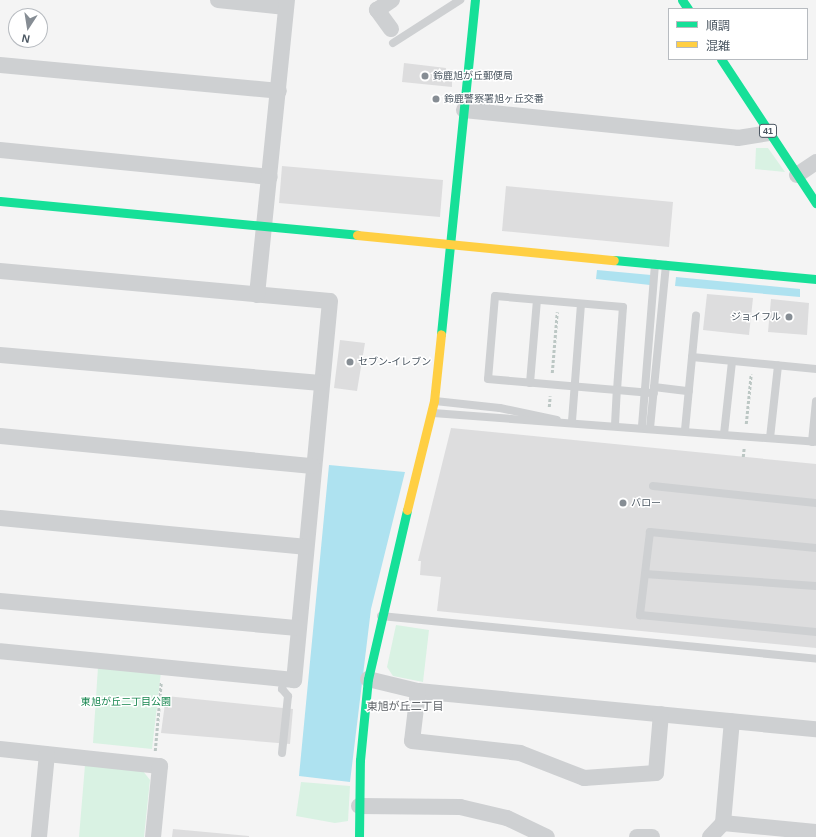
<!DOCTYPE html>
<html>
<head>
<meta charset="utf-8">
<style>
  body { margin:0 }
  #map { position:relative; width:816px; height:837px; overflow:hidden; background:#f4f4f4; font-family:Helvetica,"Noto Sans JP",sans-serif }
  div>[style] { position:absolute }
  .green>* { inset:0; background:#d9f2e3 }
  .water>* { inset:0; background:#aee2f0 }
  .building>* { inset:0; background:#ddddde }
  .path>* { height:2.5px; margin-top:-1.25px; transform-origin:0; background:repeating-linear-gradient(90deg,#bcc7c4 0 3px,transparent 0 5px) }
  .lane>* { height:8px; margin:-4px; padding:0 4px; transform-origin:4px; border-radius:4px; background:#ced0d2 }
  .street>* { height:16px; margin:-8px; padding:0 8px; transform-origin:8px; border-radius:8px; background:#ced0d2 }
  .fast>* { height:9px; margin:-4.5px; padding:0 4.5px; transform-origin:4.5px; border-radius:4.5px; background:#16e098 }
  .slow>* { height:9px; margin:-4.5px; padding:0 4.5px; transform-origin:4.5px; border-radius:4.5px; background:#ffcf43 }
  .dots>* { width:11px; height:11px; translate:-50% -50%; box-sizing:border-box; border:2px solid #fff; border-radius:50% }
  span { translate:-50% -50%; white-space:nowrap; text-align:center; line-height:1.15; -webkit-text-stroke:3px #fff; paint-order:stroke }
  .shield-label span { padding:1px 3px; background:#fff; border:1px solid; border-radius:3px; -webkit-text-stroke-width:0 }
  .shield-label { font-size:9px; color:#4a5661; font-weight:700 }
  .poi-label { font-size:10px; color:#4a5661 }
  .left { translate:0 -50%; text-align:left }
  .right { translate:-100% -50%; text-align:right }
  .park-label { font-size:10px; color:#17864f }
  .neighbourhood-label { font-size:11px; color:#5f6368 }
  .legend { position:absolute; left:668px; top:8px; width:140px; height:52px; box-sizing:border-box; background:#fff; border:1px solid #b7bbc0; margin:0; padding:5px 7px; list-style:none; font-size:12px; color:#4a5661 }
  .legend li { display:flex; align-items:center; gap:8px; height:20px }
  .legend b { width:20px; border:1px solid #b7bbc0 }
  .north { position:absolute; left:8px; top:8px; width:40px; height:40px; box-sizing:border-box; background:#fff; border:1px solid #b7bbc0; border-radius:50%; rotate:192deg; font-size:11px; font-weight:700; line-height:16px; text-align:center; color:#4a5661 }
  .north::after { content:''; display:block; margin:auto; width:14px; height:18px; background:#868d94; clip-path:polygon(50% 0,100% 100%,50% 72%,0 100%) }
</style>
</head>
<body>
<div id="map">
  <div class="green">
    <div style="clip-path:polygon(756px 148px,768px 148px,785px 172px,755px 169px)"></div>
    <div style="clip-path:polygon(396px 625px,429px 630px,423px 682px,393px 676px,387px 667px)"></div>
    <div style="clip-path:polygon(98px 667px,161px 672px,152px 749px,93px 743px)"></div>
    <div style="clip-path:polygon(85px 765px,143px 771px,150px 780px,144px 837px,79px 837px)"></div>
    <div style="clip-path:polygon(301px 782px,350px 786px,348px 821px,335px 823px,296px 816px)"></div>
  </div>
  <div class="water">
    <div style="clip-path:polygon(597px 270px,651px 275px,650px 285px,596px 279px)"></div>
    <div style="clip-path:polygon(676px 277px,800px 289px,800px 297px,675px 286px)"></div>
    <div style="clip-path:polygon(329px 465px,405px 472px,371px 609px,350px 782px,299px 776px)"></div>
  </div>
  <div class="building">
    <div style="clip-path:polygon(404px 63px,446px 68px,444px 80px,452px 81px,452px 87px,402px 82px)"></div>
    <div style="clip-path:polygon(282px 166px,443px 180px,440px 217px,279px 203px)"></div>
    <div style="clip-path:polygon(506px 186px,673px 202px,669px 247px,502px 231px)"></div>
    <div style="clip-path:polygon(707px 294px,753px 298px,749px 335px,703px 330px)"></div>
    <div style="clip-path:polygon(771px 299px,809px 303px,807px 335px,768px 332px)"></div>
    <div style="clip-path:polygon(340px 340px,365px 343px,357px 391px,334px 388px)"></div>
    <div style="clip-path:polygon(451px 428px,816px 464px,816px 648px,437px 611px,441px 577px,420px 575px,421px 561px,418px 561px)"></div>
    <div style="clip-path:polygon(166px 696px,293px 709px,290px 744px,161px 733px)"></div>
    <div style="clip-path:polygon(173px 829px,249px 836px,249px 837px,172px 837px)"></div>
  </div>
  <div class="path">
    <div style="left:552px;top:373px;width:61px;rotate:-85.3deg"></div>
    <div style="left:549px;top:407px;width:11px;rotate:-85deg"></div>
    <div style="left:746px;top:424px;width:50px;rotate:-84.3deg"></div>
    <div style="left:743px;top:457px;width:10px;rotate:-84deg"></div>
    <div style="left:155px;top:751px;width:69px;rotate:-85deg"></div>
  </div>
  <div class="lane">
    <div style="left:393px;top:43px;width:80px;rotate:-32.7deg"></div>
    <div style="left:692px;top:357px;width:125px;rotate:5.5deg"></div>
    <div style="left:530px;top:383px;width:83px;rotate:-85.2deg"></div>
    <div style="left:654px;top:387px;width:35px;rotate:7deg"></div>
    <div style="left:435px;top:401px;width:65px;rotate:6.1deg"></div>
    <div style="left:500px;top:408px;width:58px;rotate:11.9deg"></div>
    <div style="left:433px;top:413px;width:384px;rotate:4.3deg"></div>
    <div style="left:572px;top:421px;width:117px;rotate:-85.6deg"></div>
    <div style="left:615px;top:425px;width:35px;rotate:-87deg"></div>
    <div style="left:617px;top:390px;width:83px;rotate:-85.9deg"></div>
    <div style="left:623px;top:307px;width:128px;rotate:-175.1deg"></div>
    <div style="left:495px;top:296px;width:83px;rotate:94.8deg"></div>
    <div style="left:488px;top:379px;width:129px;rotate:4.9deg"></div>
    <div style="left:617px;top:390px;width:37px;rotate:5deg"></div>
    <div style="left:642px;top:426px;width:163px;rotate:-85.4deg"></div>
    <div style="left:650px;top:428px;width:164px;rotate:-84.4deg"></div>
    <div style="left:685px;top:430px;width:115px;rotate:-84.5deg"></div>
    <div style="left:724px;top:434px;width:73px;rotate:-83.7deg"></div>
    <div style="left:770px;top:438px;width:73px;rotate:-83.7deg"></div>
    <div style="left:812px;top:442px;width:41px;rotate:-84.4deg"></div>
    <div style="left:653px;top:486px;width:164px;rotate:6deg"></div>
    <div style="left:816px;top:548px;width:167px;rotate:-174.5deg"></div>
    <div style="left:650px;top:532px;width:84px;rotate:96.9deg"></div>
    <div style="left:640px;top:615px;width:177px;rotate:5.5deg"></div>
    <div style="left:645px;top:574px;width:171px;rotate:4deg"></div>
    <div style="left:381px;top:616px;width:437px;rotate:5.6deg"></div>
    <div style="left:282px;top:753px;width:57px;rotate:-84deg"></div>
    <div style="left:288px;top:696px;width:9px;rotate:-131deg"></div>
    <div style="left:282px;top:689px;width:10px;rotate:-79deg"></div>
  </div>
  <div class="street">
    <div style="left:218px;top:0;width:68px;rotate:5.9deg"></div>
    <div style="left:391px;top:29px;width:24px;rotate:-126deg"></div>
    <div style="left:377px;top:10px;width:18px;rotate:-34deg"></div>
    <div style="left:0;top:65px;width:280px;rotate:5.3deg"></div>
    <div style="left:464px;top:110px;width:275px;rotate:5.8deg"></div>
    <div style="left:738px;top:138px;width:31px;rotate:-9deg"></div>
    <div style="left:0;top:150px;width:271px;rotate:5.7deg"></div>
    <div style="left:797px;top:175px;width:23px;rotate:-34deg"></div>
    <div style="left:0;top:271px;width:331px;rotate:5.2deg"></div>
    <div style="left:330px;top:301px;width:381px;rotate:95.4deg"></div>
    <div style="left:294px;top:680px;width:295px;rotate:-174.4deg"></div>
    <div style="left:257px;top:295px;width:297px;rotate:-84.2deg"></div>
    <div style="left:0;top:355px;width:322px;rotate:5deg"></div>
    <div style="left:0;top:436px;width:314px;rotate:5.5deg"></div>
    <div style="left:0;top:518px;width:306px;rotate:5.4deg"></div>
    <div style="left:0;top:601px;width:299px;rotate:5.2deg"></div>
    <div style="left:368px;top:679px;width:51px;rotate:13.5deg"></div>
    <div style="left:418px;top:691px;width:400px;rotate:5.5deg"></div>
    <div style="left:418px;top:691px;width:50px;rotate:96.8deg"></div>
    <div style="left:412px;top:741px;width:109px;rotate:6.3deg"></div>
    <div style="left:520px;top:753px;width:69px;rotate:21.3deg"></div>
    <div style="left:584px;top:778px;width:72px;rotate:-4deg"></div>
    <div style="left:656px;top:773px;width:59px;rotate:-85.2deg"></div>
    <div style="left:0;top:749px;width:161px;rotate:6.1deg"></div>
    <div style="left:160px;top:766px;width:71px;rotate:95.6deg"></div>
    <div style="left:359px;top:806px;width:101px;rotate:0.6deg"></div>
    <div style="left:460px;top:807px;width:48px;rotate:13.2deg"></div>
    <div style="left:507px;top:818px;width:44px;rotate:25.4deg"></div>
    <div style="left:723px;top:823px;width:93px;rotate:5.5deg"></div>
    <div style="left:39px;top:837px;width:83px;rotate:-84.5deg"></div>
    <div style="left:637px;top:837px;width:15px"></div>
    <div style="left:710px;top:837px;width:19px;rotate:-47deg"></div>
    <div style="left:723px;top:823px;width:102px;rotate:-85deg"></div>
  </div>
  <div class="fast">
    <div style="left:682px;top:0;width:11px;rotate:56deg"></div>
    <div style="left:721px;top:59px;width:173px;rotate:56.6deg"></div>
    <div style="left:0;top:201px;width:359px;rotate:5.4deg"></div>
    <div style="left:614px;top:260px;width:203px;rotate:5.4deg"></div>
    <div style="left:441px;top:334px;width:336px;rotate:-84.2deg"></div>
    <div style="left:359px;top:837px;width:77px;rotate:-89.3deg"></div>
    <div style="left:360px;top:760px;width:81px;rotate:-84.4deg"></div>
    <div style="left:368px;top:679px;width:173px;rotate:-77deg"></div>
  </div>
  <div class="slow">
    <div style="left:357px;top:235px;width:258px;rotate:5.6deg"></div>
    <div style="left:407px;top:510px;width:112px;rotate:-76.1deg"></div>
    <div style="left:434px;top:401px;width:67px;rotate:-84deg"></div>
  </div>
  <div class="dots">
    <div style="left:425px;top:76px;background:#868d94"></div>
    <div style="left:436px;top:99px;background:#868d94"></div>
    <div style="left:789px;top:317px;background:#868d94"></div>
    <div style="left:350px;top:362px;background:#868d94"></div>
    <div style="left:623px;top:503px;background:#868d94"></div>
  </div>
  <div class="shield-label">
    <span style="left:768px;top:131px">41</span>
  </div>
  <div class="poi-label">
    <span class="left" style="left:433px;top:76px">鈴鹿旭が丘郵便局</span>
    <span class="left" style="left:444px;top:99px">鈴鹿警察署旭ヶ丘交番</span>
    <span class="right" style="left:781px;top:317px">ジョイフル</span>
    <span class="left" style="left:358px;top:362px">セブン-イレブン</span>
    <span class="left" style="left:631px;top:503px">バロー</span>
  </div>
  <div class="park-label">
    <span style="left:126px;top:702px">東旭が丘二丁目公園</span>
  </div>
  <div class="neighbourhood-label">
    <span style="left:405px;top:706px">東旭が丘二丁目</span>
  </div>
  <ul class="legend">
  <li><b style="height:5px;background:#16e098"></b>順調</li>
  <li><b style="height:5px;background:#ffcf43"></b>混雑</li>
  </ul>
  <div class="north">N</div>
</div>
</body>
</html>
